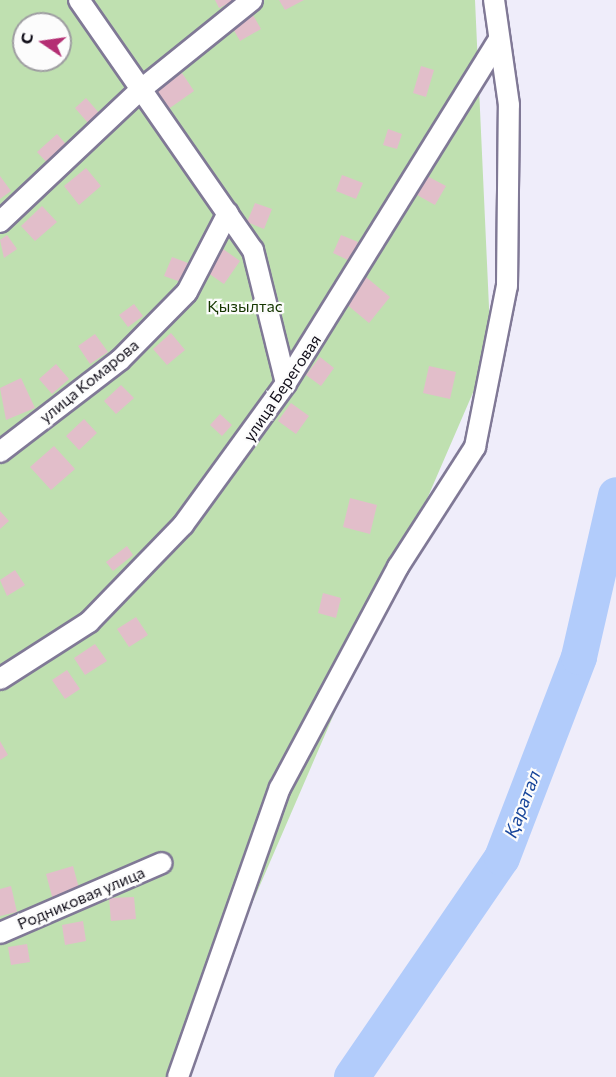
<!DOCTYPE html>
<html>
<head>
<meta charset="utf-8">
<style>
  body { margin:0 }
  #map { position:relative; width:616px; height:1077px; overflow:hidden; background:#efedfa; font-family:Commissioner,sans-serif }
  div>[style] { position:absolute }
  .green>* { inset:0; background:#bfe0b0 }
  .river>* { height:36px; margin:-18px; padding:0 18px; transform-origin:18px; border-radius:18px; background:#b2ccfb }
  .building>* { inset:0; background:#e2beca }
  .roads { filter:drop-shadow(2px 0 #807996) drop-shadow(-2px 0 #807996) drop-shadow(0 2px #807996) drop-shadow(0 -2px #807996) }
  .street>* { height:20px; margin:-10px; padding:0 10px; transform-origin:10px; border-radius:10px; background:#fff }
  span { translate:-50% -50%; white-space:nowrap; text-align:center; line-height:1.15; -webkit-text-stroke:4.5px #fcfcfc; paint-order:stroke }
  .park-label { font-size:16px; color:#153600 }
  .street-label { font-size:16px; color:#110e19 }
  .water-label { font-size:18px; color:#16449a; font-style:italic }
  .north { position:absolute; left:12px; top:12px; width:60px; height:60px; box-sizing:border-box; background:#fcfcfc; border:2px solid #9e9da1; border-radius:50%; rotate:283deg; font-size:16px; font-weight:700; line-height:24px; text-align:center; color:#110e19 }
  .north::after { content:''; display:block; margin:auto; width:21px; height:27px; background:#b42e73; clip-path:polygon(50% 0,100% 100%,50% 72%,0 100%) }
</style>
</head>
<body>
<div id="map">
  <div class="green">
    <div style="clip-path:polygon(evenodd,0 0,475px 0,491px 351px,177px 1077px,0 1077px,0 0,24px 24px,60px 24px,60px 60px,24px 60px,24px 24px)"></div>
  </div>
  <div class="river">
    <div style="left:352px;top:1077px;width:265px;rotate:-55.6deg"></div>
    <div style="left:502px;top:858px;width:215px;rotate:-69deg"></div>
    <div style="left:579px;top:657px;width:166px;rotate:-77.1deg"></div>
  </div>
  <div class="building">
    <div style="clip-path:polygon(215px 0,235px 0,219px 8px)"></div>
    <div style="clip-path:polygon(279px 0,304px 0,285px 10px)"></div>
    <div style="clip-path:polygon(253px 15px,261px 29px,240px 41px,232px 27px)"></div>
    <div style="clip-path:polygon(421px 66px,434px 70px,426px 97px,413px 93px)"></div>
    <div style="clip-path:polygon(182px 73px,194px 91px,167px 110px,155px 92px)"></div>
    <div style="clip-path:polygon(86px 98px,100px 114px,88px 123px,75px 108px)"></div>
    <div style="clip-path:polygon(388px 129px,402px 134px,397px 149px,383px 145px)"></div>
    <div style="clip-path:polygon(57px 134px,71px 150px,51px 167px,37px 152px)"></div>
    <div style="clip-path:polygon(86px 168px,101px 186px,79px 205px,64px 186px)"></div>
    <div style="clip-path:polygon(342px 175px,363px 183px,356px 199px,336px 191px)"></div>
    <div style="clip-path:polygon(0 176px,11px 191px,0 199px)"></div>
    <div style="clip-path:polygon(427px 176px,446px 186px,435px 205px,417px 195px)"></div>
    <div style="clip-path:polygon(255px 203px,272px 209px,264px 229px,247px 222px)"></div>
    <div style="clip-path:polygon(42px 206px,57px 222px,35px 241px,21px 226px)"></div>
    <div style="clip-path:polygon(7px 235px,17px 249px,4px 258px,0 240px)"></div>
    <div style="clip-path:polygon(341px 235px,358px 242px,350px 261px,333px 253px)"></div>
    <div style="clip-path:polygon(223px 249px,240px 261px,224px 284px,208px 273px)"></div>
    <div style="clip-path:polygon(172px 257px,188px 263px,181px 282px,164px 276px)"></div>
    <div style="clip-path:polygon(366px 277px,390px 297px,369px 323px,345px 303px)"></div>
    <div style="clip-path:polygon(134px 304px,143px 316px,128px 327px,119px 315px)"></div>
    <div style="clip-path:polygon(171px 333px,185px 350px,167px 365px,153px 349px)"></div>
    <div style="clip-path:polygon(95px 334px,108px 352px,90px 364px,78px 346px)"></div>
    <div style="clip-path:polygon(320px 357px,334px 368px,321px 386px,306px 375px)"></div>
    <div style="clip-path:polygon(56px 364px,69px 379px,52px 394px,39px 379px)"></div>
    <div style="clip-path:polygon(429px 366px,456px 372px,450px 399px,423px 393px)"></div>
    <div style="clip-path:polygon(21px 378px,35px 408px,6px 420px,0 388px)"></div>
    <div style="clip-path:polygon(121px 385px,134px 398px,116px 414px,104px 401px)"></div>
    <div style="clip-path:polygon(291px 403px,309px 416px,296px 434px,278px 421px)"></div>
    <div style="clip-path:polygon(220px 414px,232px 425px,222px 436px,210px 425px)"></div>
    <div style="clip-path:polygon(84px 419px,97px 433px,79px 450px,66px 436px)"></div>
    <div style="clip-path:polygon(54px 446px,75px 469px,51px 490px,30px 467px)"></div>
    <div style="clip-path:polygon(350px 498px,377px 505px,370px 534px,343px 527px)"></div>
    <div style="clip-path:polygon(0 511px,9px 521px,0 529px)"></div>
    <div style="clip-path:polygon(127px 546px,133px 555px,113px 571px,106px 562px)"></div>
    <div style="clip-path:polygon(15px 570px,25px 585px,7px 596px,0 580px)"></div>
    <div style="clip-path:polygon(323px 593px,341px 598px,336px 618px,318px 613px)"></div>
    <div style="clip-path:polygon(136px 617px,148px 635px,129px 647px,117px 629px)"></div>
    <div style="clip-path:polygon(95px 644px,107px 661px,85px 675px,74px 658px)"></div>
    <div style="clip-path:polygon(67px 670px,80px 689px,65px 699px,52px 680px)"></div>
    <div style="clip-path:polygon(0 741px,8px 755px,0 760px)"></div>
    <div style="clip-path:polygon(73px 866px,80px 892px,53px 900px,46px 874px)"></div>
    <div style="clip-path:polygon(11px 886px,17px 912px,0 916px,0 889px)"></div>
    <div style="clip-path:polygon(134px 897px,136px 919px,111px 921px,109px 898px)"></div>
    <div style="clip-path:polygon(83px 921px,86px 941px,65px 945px,62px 925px)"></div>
    <div style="clip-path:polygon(27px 944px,30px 962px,11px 965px,8px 947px)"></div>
  </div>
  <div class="roads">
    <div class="street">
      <div style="left:79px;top:0;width:305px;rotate:55.2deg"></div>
      <div style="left:253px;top:250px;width:137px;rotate:76.1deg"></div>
      <div style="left:0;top:222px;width:191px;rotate:-43.3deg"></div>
      <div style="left:139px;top:91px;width:145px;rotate:-38.8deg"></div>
      <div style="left:0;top:452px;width:151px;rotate:-37.5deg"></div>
      <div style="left:120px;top:360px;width:95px;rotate:-45.4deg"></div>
      <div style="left:187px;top:292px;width:89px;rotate:-62.6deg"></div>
      <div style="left:0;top:679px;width:106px;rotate:-32.6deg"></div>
      <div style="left:89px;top:622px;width:135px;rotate:-45.9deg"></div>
      <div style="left:183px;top:525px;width:175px;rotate:-54deg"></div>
      <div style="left:286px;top:383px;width:404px;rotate:-58.2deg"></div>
      <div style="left:0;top:933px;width:176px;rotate:-23.4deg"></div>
      <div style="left:178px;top:1077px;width:306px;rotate:-70.6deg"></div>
      <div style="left:280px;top:788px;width:251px;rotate:-61.9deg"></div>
      <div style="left:398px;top:567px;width:143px;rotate:-57.3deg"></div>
      <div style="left:475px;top:447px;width:164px;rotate:-78.8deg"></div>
      <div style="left:507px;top:286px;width:181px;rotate:-89.4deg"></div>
      <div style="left:509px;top:105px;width:106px;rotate:-98.1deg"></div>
    </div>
  </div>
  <div class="park-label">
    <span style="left:245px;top:306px">Қызылтас</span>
  </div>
  <div class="street-label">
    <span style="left:89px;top:381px;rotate:-39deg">улица Комарова</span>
    <span style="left:282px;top:388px;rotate:-56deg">улица Береговая</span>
    <span style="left:81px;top:898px;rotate:-23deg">Родниковая улица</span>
  </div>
  <div class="water-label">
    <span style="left:522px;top:804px;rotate:-69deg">Қаратал</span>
  </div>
  <div class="north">С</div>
</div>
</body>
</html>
